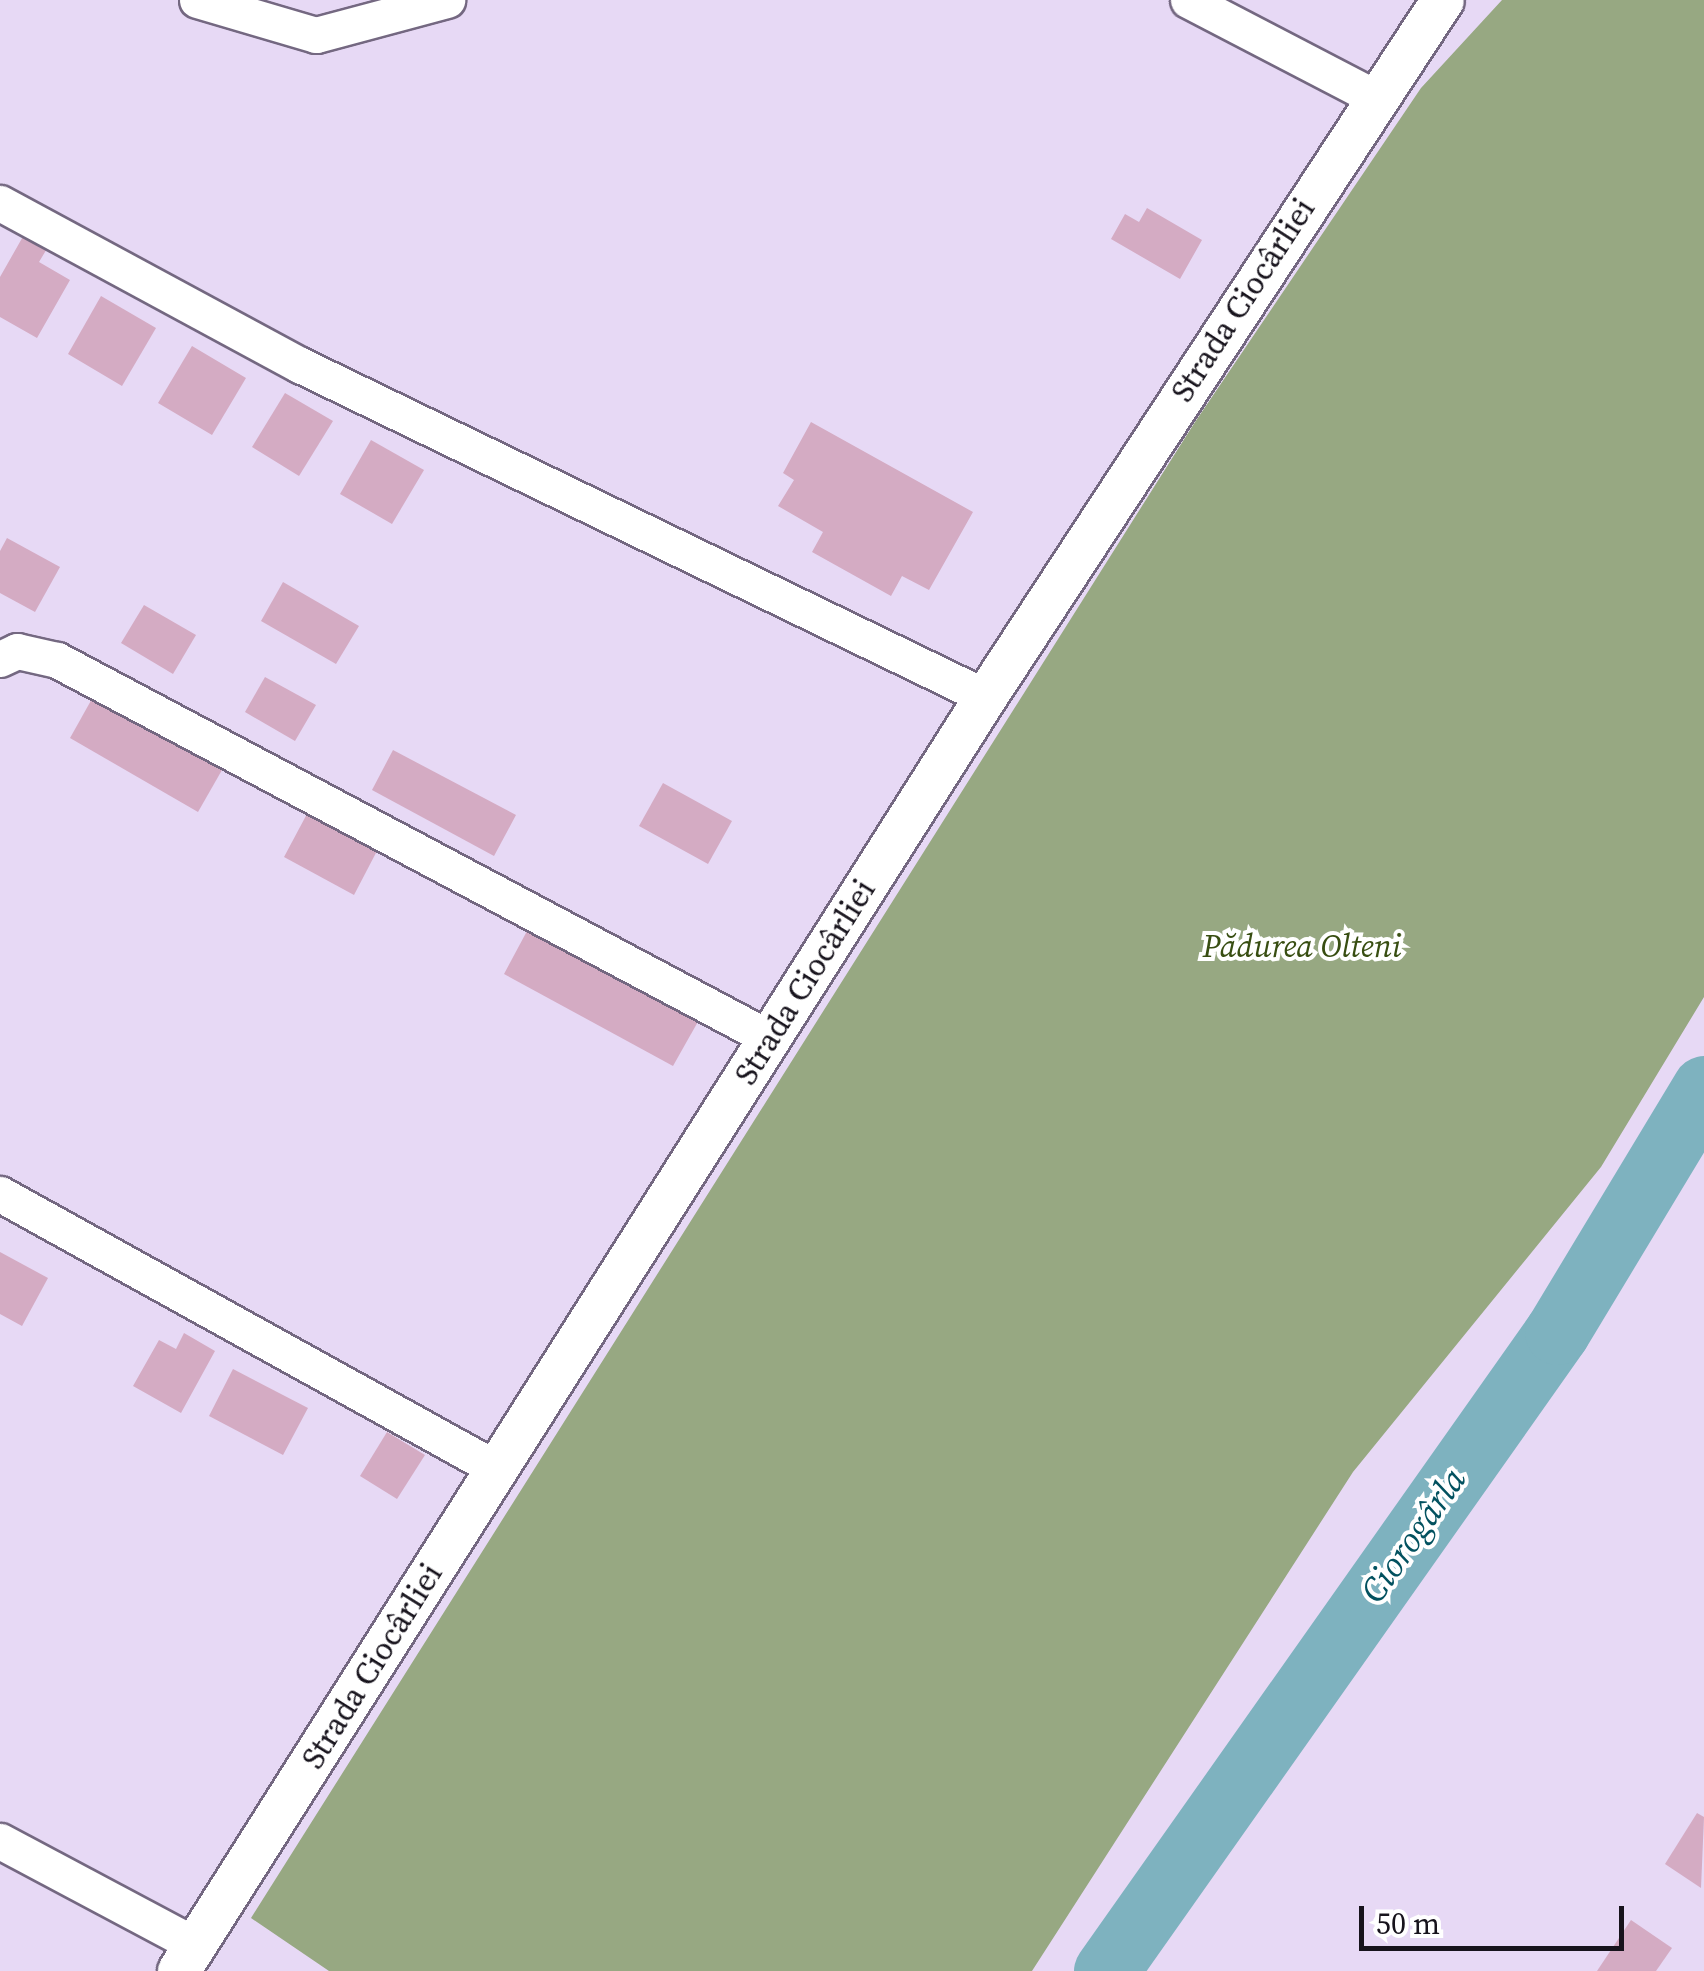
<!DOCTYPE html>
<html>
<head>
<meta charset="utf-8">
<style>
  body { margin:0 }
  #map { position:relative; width:1704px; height:1971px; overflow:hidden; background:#e7d9f5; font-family:"Source Serif 4",serif }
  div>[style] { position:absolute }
  .forest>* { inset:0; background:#97a882 }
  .river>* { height:65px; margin:-32.5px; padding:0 32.5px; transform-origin:32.5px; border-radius:32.5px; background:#7eb2bf }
  .building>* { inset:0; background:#d4abc3 }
  .roads { filter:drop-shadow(2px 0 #746881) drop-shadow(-2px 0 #746881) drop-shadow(0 2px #746881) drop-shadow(0 -2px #746881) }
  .minor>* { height:35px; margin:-17.5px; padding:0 17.5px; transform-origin:17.5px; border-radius:17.5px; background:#fff }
  .tertiary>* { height:42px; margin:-21px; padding:0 21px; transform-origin:21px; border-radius:21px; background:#fff }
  span { translate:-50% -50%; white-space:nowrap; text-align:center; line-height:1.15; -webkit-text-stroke:8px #fff; paint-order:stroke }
  .street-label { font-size:32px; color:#17131c }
  .park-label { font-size:32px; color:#384e12; font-style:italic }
  .water-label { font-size:35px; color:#02515f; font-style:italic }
  .scale { position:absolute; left:1359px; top:1906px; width:265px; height:45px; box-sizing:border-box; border:5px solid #17131c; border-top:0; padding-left:12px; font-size:30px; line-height:35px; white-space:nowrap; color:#17131c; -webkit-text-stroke:8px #fff; paint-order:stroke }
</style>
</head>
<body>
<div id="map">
  <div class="forest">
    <div style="clip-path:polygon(1502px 0,1704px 0,1704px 997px,1601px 1167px,1353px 1472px,1032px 1971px,329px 1971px,251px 1918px,1195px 422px,1421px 88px)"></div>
  </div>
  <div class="river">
    <div style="left:1106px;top:1971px;width:782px;rotate:-54.79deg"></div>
    <div style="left:1557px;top:1332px;width:285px;rotate:-58.9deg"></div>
  </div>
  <div class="building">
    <div style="clip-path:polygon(1147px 208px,1202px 240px,1180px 279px,1111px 239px,1125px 214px,1139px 222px)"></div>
    <div style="clip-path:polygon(25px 233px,48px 247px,39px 262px,70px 280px,37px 338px,0 317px,0 277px)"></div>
    <div style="clip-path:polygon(101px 296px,156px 328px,122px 386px,68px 354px)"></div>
    <div style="clip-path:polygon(192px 346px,246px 378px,212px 435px,158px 403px)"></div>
    <div style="clip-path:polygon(285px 393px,333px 421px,299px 476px,252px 447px)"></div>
    <div style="clip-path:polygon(811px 422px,973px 512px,929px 590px,902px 576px,891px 596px,812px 552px,823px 532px,778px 506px,794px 480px,783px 473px)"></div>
    <div style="clip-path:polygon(371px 440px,424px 470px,392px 524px,340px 494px)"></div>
    <div style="clip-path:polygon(7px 538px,60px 567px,35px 612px,0 593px,0 551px)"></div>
    <div style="clip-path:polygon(283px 582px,359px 626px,336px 664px,261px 621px)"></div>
    <div style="clip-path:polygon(144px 605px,196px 635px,173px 674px,121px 643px)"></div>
    <div style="clip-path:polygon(265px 677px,316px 705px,295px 741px,245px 712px)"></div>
    <div style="clip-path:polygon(93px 697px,222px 770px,198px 812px,70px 738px)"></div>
    <div style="clip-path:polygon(393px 750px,516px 815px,494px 856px,372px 790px)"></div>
    <div style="clip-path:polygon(663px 783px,732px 821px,708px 864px,639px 826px)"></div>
    <div style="clip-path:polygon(308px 812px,378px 849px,354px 895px,284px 857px)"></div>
    <div style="clip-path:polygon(534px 918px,704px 1011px,673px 1066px,504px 974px)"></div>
    <div style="clip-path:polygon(0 1252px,48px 1278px,22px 1326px,0 1314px)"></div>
    <div style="clip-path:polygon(184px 1333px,215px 1351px,181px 1413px,133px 1386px,159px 1340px,176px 1349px)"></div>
    <div style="clip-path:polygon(233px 1369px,308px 1408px,283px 1455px,209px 1416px)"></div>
    <div style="clip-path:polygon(387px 1432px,425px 1455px,397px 1499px,360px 1476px)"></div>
    <div style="clip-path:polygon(1697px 1813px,1704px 1817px,1701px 1888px,1665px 1864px)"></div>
    <div style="clip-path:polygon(1631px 1920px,1672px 1948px,1656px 1971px,1597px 1971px)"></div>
  </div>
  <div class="roads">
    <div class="minor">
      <div style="left:197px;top:0;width:124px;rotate:16.4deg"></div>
      <div style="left:316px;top:35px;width:136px;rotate:-15deg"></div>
      <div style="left:1188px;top:0;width:210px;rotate:27.5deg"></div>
      <div style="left:0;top:203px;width:341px;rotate:28.4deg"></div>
      <div style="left:300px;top:365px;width:762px;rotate:25.83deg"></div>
      <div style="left:0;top:659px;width:19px;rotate:-25deg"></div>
      <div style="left:17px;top:651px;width:41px;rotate:12.7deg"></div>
      <div style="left:57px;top:660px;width:806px;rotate:27.96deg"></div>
      <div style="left:0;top:1194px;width:568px;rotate:28.96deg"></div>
      <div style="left:0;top:1841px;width:222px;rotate:28deg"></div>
    </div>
    <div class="tertiary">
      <div style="left:179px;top:1971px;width:1508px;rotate:-57.65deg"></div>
      <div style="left:986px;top:697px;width:833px;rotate:-56.75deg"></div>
    </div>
  </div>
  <div class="street-label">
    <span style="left:1243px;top:300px;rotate:-57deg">Strada Ciocârliei</span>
    <span style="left:805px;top:982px;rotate:-58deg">Strada Ciocârliei</span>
    <span style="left:372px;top:1666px;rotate:-58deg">Strada Ciocârliei</span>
  </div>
  <div class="park-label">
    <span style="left:1302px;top:946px">Pădurea Olteni</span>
  </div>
  <div class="water-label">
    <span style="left:1413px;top:1535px;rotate:-55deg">Ciorogârla</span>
  </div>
  <div class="scale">50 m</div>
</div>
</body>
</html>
